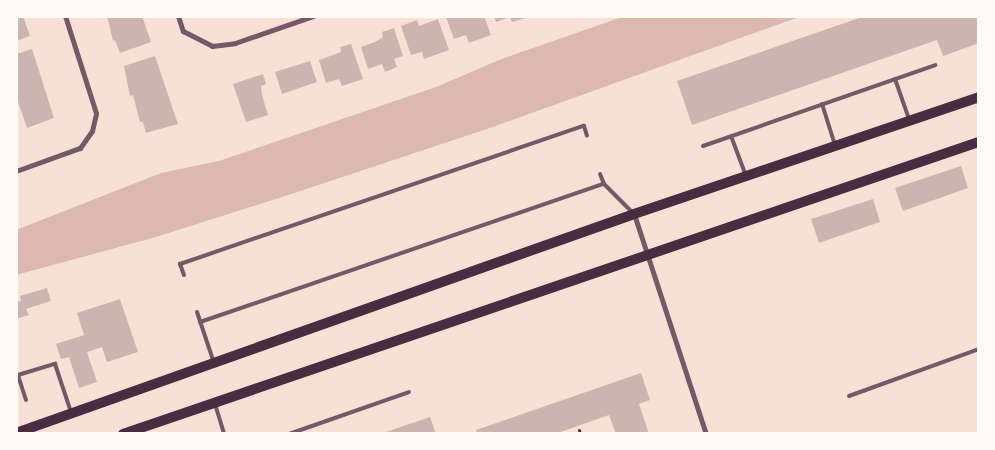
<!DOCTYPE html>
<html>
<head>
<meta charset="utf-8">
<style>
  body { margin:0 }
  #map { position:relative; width:995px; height:450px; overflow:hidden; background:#f7e1d7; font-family:"Fira Sans Condensed",sans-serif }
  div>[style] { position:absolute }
  .water>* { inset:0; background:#dcb8b0 }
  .building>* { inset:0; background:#ccb4b1 }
  .path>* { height:3px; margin:-1.5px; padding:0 1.5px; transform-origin:1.5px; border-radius:1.5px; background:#4a2c40 }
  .service>* { height:4px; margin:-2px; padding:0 2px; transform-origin:2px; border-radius:2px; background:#755966 }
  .minor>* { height:5px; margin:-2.5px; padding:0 2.5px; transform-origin:2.5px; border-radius:2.5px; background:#755966 }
  .secondary>* { height:10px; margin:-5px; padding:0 5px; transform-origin:5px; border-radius:5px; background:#4a2c40 }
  span { translate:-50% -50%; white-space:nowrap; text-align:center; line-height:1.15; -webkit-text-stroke:4px #fffaf5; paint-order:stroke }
  .frame { position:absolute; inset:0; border:18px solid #fffaf5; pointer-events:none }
</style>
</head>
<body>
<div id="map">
  <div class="water">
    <div style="clip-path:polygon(625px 16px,802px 16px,484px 130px,279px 198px,156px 237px,16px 275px,16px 230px,161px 173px,219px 161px,436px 87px,499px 60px)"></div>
  </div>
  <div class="building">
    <div style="clip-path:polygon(16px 16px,23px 16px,30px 36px,16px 41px)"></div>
    <div style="clip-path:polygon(107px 16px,142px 16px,151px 42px,120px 53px,115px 40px,113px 41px)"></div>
    <div style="clip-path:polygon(484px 16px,491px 35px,469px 43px,466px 35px,454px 39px,446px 17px)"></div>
    <div style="clip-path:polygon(494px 16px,528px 16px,529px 17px,512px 22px,510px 17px,496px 22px)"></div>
    <div style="clip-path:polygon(865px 16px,979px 16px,979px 43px,943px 56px,937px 40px,692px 125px,677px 81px)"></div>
    <div style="clip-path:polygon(438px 19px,449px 50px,424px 59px,422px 52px,411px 55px,401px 26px,417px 20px,419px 26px)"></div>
    <div style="clip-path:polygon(394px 28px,403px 56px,394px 59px,397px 67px,385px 72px,382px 64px,368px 69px,361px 47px,375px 42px,383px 37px,382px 32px)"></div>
    <div style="clip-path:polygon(351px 44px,363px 79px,342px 86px,339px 79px,326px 83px,319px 60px,341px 52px,340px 47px)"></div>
    <div style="clip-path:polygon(32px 49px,54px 118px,27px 128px,16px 96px,16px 54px)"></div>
    <div style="clip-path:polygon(155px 56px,178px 124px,146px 133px,143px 122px,140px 122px,133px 95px,130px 96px,124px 66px)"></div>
    <div style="clip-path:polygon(310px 61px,317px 82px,282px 94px,275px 72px)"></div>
    <div style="clip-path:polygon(263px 74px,266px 84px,261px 86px,262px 95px,268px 115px,246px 122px,233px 84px)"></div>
    <div style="clip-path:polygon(961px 166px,968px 188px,903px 211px,895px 188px)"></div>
    <div style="clip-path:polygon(873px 199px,880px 222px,819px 243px,811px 219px)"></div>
    <div style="clip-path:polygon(47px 288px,51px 301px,26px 309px,29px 315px,16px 319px,16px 302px,21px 301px,20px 296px)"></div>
    <div style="clip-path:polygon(120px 299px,138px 352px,107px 362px,102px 347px,87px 352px,97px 382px,79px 388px,69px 357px,61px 359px,56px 344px,84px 335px,77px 313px)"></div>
    <div style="clip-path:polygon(641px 373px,650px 400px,639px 404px,649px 434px,616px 434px,609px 415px,555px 434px,477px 434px,476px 430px)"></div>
    <div style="clip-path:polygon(430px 417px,436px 434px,383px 434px,383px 433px)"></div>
  </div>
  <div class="path">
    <div style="left:579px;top:430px;width:4px;rotate:76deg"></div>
  </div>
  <div class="service">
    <div style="left:895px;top:79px;width:42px;rotate:70.7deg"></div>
    <div style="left:822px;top:104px;width:43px;rotate:72.4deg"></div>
    <div style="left:731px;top:136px;width:43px;rotate:69.4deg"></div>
    <div style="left:703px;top:146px;width:246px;rotate:-19.2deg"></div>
    <div style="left:600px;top:174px;width:11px;rotate:68deg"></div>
    <div style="left:184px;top:275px;width:12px;rotate:-110deg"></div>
    <div style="left:180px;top:264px;width:427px;rotate:-18.9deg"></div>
    <div style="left:584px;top:126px;width:10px;rotate:73deg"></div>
    <div style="left:197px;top:312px;width:54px;rotate:71.6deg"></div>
    <div style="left:200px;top:322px;width:427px;rotate:-18.9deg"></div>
    <div style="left:604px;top:184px;width:41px;rotate:45deg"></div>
    <div style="left:849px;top:396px;width:138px;rotate:-19.9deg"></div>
    <div style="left:26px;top:400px;width:26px;rotate:-108deg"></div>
    <div style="left:18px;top:375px;width:39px;rotate:-17deg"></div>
    <div style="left:55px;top:364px;width:51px;rotate:71.6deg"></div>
    <div style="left:215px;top:404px;width:31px;rotate:73deg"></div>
    <div style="left:289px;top:434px;width:127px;rotate:-19.3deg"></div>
  </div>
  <div class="minor">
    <div style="left:178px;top:16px;width:16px;rotate:72deg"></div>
    <div style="left:183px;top:31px;width:33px;rotate:27deg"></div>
    <div style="left:212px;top:46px;width:23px;rotate:-7deg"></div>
    <div style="left:235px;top:43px;width:83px;rotate:-19.1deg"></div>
    <div style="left:16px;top:171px;width:68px;rotate:-19.8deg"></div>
    <div style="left:80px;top:148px;width:21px;rotate:-55deg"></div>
    <div style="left:92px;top:131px;width:18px;rotate:-77deg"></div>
    <div style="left:96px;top:113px;width:102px;rotate:-107.7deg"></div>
    <div style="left:634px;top:214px;width:231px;rotate:71.9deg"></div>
  </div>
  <div class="secondary">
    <div style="left:16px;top:433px;width:656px;rotate:-19.51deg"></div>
    <div style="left:634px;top:214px;width:364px;rotate:-18.7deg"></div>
    <div style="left:123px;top:434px;width:904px;rotate:-18.84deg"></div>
  </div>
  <div class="frame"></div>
</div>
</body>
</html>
